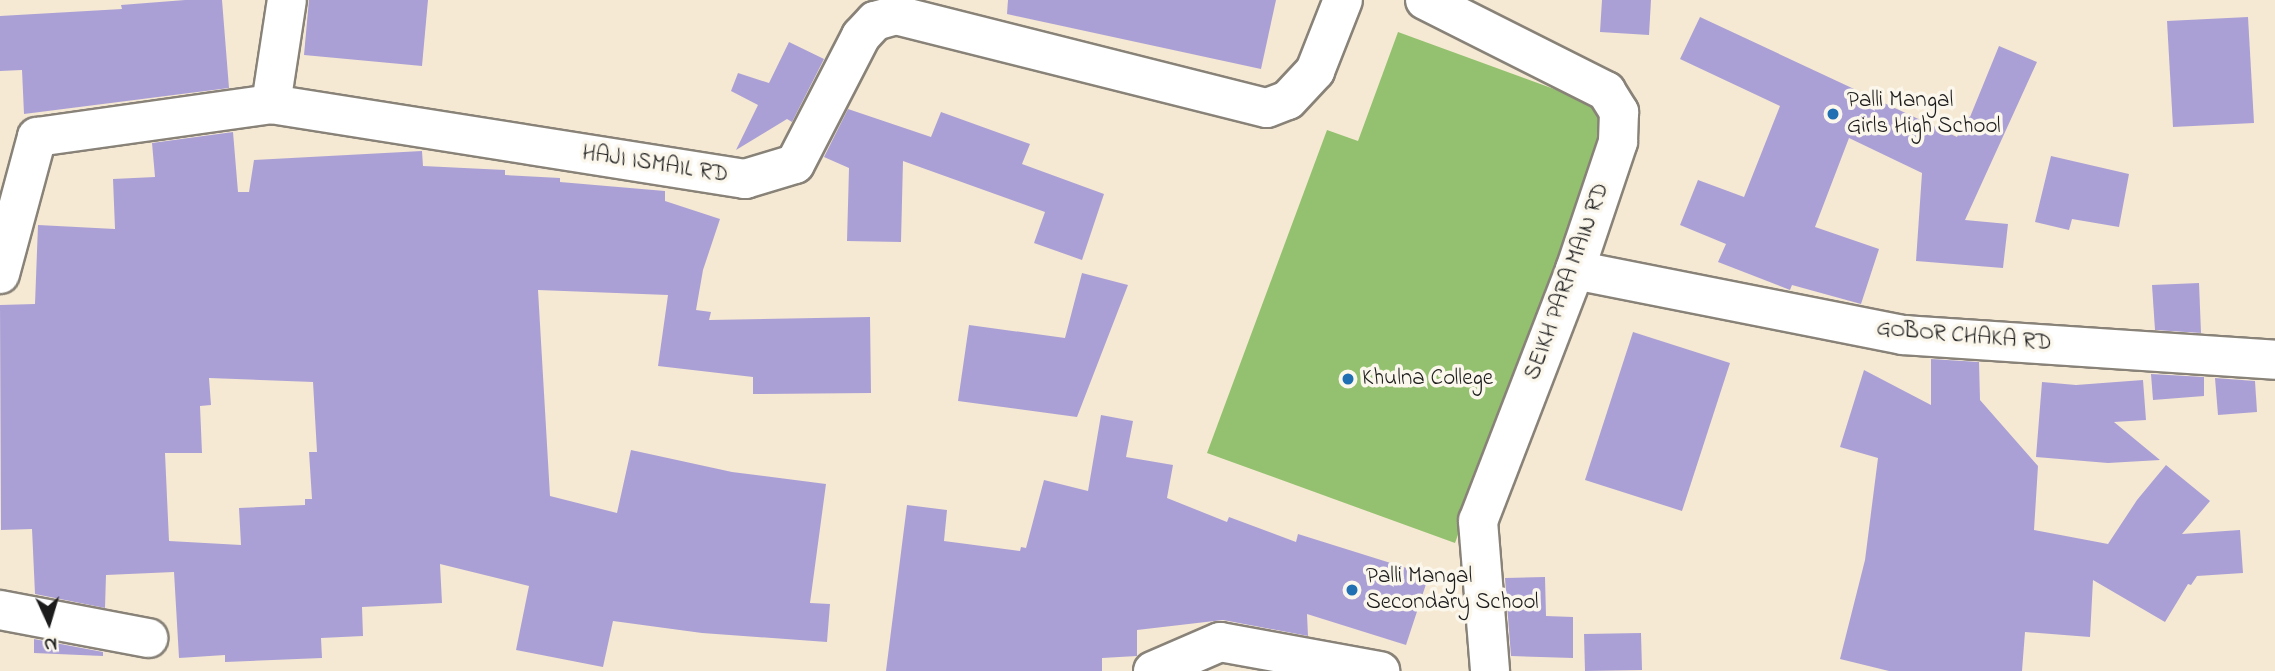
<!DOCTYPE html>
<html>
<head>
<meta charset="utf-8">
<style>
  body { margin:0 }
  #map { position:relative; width:2275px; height:671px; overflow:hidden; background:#f5e9d3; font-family:"Indie Flower",sans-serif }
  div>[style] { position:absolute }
  .green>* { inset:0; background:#94c16f }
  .building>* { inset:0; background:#aba0d5 }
  .roads { filter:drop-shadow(2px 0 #888278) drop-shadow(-2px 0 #888278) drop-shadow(0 2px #888278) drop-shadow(0 -2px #888278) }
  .minor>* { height:38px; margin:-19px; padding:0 19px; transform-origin:19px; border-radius:19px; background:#fff }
  .dots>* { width:19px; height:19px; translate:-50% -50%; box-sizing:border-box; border:4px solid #fbf7ec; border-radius:50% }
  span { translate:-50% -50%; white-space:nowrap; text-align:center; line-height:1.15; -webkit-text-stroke:7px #fbf7ec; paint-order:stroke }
  .poi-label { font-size:23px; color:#1c1c1c }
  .left { translate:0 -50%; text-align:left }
  .street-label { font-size:23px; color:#1c1c1c }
  .north { position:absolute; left:14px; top:587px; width:70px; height:70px; -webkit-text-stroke:5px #fbf7ec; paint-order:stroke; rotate:176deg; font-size:19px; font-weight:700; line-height:28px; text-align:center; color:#1c1c1c }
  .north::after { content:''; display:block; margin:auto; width:24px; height:32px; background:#1c1c1c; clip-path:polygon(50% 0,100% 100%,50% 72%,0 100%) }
</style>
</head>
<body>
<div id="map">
  <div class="green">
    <div style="clip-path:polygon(1398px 32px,1614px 111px,1455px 543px,1207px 453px,1327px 130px,1358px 141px)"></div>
  </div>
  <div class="building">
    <div style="clip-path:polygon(185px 0,222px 0,229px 88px,24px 114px,22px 70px,0 71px,0 16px,122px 9px,121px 5px)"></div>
    <div style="clip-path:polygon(309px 0,428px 0,422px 66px,304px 55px)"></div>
    <div style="clip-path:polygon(1008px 0,1276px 0,1261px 69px,1007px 14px)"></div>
    <div style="clip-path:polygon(1602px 0,1651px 0,1649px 35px,1600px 32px)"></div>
    <div style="clip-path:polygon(1700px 17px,1957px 137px,1967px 116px,1970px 117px,1999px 46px,2037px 62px,1965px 220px,2008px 224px,2003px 268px,1916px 261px,1922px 173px,1849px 138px,1815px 227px,1879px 249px,1861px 304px,1792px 285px,1790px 290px,1718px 262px,1726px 244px,1680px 225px,1698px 180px,1744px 197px,1780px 106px,1680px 59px)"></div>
    <div style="clip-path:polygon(2248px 17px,2254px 123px,2173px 127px,2167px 21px)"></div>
    <div style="clip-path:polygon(789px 42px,824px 59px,792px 122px,787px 119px,736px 150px,758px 105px,731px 91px,738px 73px,769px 83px)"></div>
    <div style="clip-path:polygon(848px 109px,931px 137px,941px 112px,1030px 144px,1022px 164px,1104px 194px,1082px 260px,1034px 243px,1045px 212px,903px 161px,901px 242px,847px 241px,849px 168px,824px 157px)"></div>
    <div style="clip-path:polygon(evenodd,233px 132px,238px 192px,249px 192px,254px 160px,422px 151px,423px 166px,505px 170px,505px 175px,560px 178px,560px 182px,665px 191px,665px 201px,720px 219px,703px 270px,696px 310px,711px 312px,709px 320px,870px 317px,871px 393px,753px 394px,753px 377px,658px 366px,668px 295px,538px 290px,550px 496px,617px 513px,631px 450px,732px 472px,826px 484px,810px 603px,830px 604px,827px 642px,702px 633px,613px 621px,603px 667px,516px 650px,529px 586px,440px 564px,442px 603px,362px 607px,363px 636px,321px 638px,322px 658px,225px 662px,225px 655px,179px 658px,174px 572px,106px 575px,105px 608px,35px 594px,32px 529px,1px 530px,0 305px,35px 304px,38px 225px,115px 229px,113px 179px,155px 177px,152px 143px,233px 132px,209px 378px,313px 382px,317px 452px,309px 452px,312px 499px,305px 499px,305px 505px,239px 508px,241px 545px,169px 541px,165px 453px,202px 453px,200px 406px,211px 405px,209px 378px)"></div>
    <div style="clip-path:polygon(2051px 156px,2129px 174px,2119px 227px,2072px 219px,2069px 230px,2035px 222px)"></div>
    <div style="clip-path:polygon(1082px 273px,1128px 285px,1077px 417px,958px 401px,969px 325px,1065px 338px)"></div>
    <div style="clip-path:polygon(2199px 283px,2201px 333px,2155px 330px,2152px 285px)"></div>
    <div style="clip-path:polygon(1633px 332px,1730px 363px,1682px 511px,1585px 480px)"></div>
    <div style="clip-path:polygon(1931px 359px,1979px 362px,1980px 400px,2038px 466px,2034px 530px,2108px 544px,2137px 500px,2166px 465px,2210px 501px,2182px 534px,2240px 530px,2243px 573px,2197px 576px,2191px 585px,2188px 584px,2165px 622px,2093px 580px,2090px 637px,2025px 632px,2022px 671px,1889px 671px,1840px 659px,1865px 560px,1878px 458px,1840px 447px,1864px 370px,1931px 405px)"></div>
    <div style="clip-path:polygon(2151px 374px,2204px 377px,2204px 396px,2153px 400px)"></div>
    <div style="clip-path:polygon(2215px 378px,2255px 381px,2257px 412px,2218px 415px)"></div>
    <div style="clip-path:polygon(2143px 380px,2146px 420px,2114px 422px,2160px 460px,2108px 463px,2036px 457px,2042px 382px,2076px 385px)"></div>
    <div style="clip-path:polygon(1101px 415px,1133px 421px,1126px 457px,1173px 465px,1167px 498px,1227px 522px,1229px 517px,1296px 542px,1298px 534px,1429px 575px,1406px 645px,1307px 614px,1308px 636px,1223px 620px,1137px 630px,1137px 656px,1102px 658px,1102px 671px,886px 671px,907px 505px,947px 510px,944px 541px,1020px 551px,1021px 547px,1026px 548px,1044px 480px,1088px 491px)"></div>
    <div style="clip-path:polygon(1545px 577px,1546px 616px,1573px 617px,1573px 658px,1511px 656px,1505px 578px)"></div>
    <div style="clip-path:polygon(1641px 633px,1642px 670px,1585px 671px,1584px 634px)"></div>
    <div style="clip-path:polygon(34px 639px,103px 652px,103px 656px,34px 653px)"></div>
  </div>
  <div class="roads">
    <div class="minor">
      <div style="left:1425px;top:0;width:203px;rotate:26.7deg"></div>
      <div style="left:1606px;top:91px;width:25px;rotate:58deg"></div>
      <div style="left:1619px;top:112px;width:30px;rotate:92deg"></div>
      <div style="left:1618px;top:142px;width:135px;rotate:108.6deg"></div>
      <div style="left:1575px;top:270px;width:269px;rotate:111.1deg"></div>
      <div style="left:1478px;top:521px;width:150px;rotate:85.4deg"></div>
      <div style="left:271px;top:104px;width:105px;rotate:-81.3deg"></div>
      <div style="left:1575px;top:270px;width:334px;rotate:11.2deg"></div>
      <div style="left:1903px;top:335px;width:373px;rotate:3.8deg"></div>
      <div style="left:0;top:274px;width:142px;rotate:-74.9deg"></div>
      <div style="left:37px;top:137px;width:236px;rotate:-8deg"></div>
      <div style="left:271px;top:104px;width:480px;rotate:9deg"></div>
      <div style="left:745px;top:179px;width:52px;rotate:-16.7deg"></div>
      <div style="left:795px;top:164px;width:144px;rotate:-62.7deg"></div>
      <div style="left:861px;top:36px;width:21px;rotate:-47deg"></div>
      <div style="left:875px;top:21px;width:22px;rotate:-16deg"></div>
      <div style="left:896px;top:15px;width:382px;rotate:14.1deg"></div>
      <div style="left:1267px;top:108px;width:22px;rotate:-21deg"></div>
      <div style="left:1288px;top:100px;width:40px;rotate:-47deg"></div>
      <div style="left:1315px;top:71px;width:76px;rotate:-68.5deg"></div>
      <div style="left:0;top:610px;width:151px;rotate:10.7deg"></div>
      <div style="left:1153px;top:671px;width:73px;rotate:-23.4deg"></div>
      <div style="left:1220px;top:642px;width:163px;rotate:10.3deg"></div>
    </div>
  </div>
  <div class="dots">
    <div style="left:1833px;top:114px;background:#1f6fb2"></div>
    <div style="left:1348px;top:379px;background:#1f6fb2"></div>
    <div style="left:1352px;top:590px;background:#1f6fb2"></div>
  </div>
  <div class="poi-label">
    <span class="left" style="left:1847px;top:114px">Palli Mangal<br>Girls High School</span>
    <span class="left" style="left:1362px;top:379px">Khulna College</span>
    <span class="left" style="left:1366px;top:590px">Palli Mangal<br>Secondary School</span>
  </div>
  <div class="street-label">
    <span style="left:655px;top:165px;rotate:9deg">HAJI ISMAIL RD</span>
    <span style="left:1568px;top:282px;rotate:-70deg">SEIKH PARA MAIN RD</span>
    <span style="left:1964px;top:337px;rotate:5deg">GOBOR CHAKA RD</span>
  </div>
  <div class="north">N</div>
</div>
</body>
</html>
